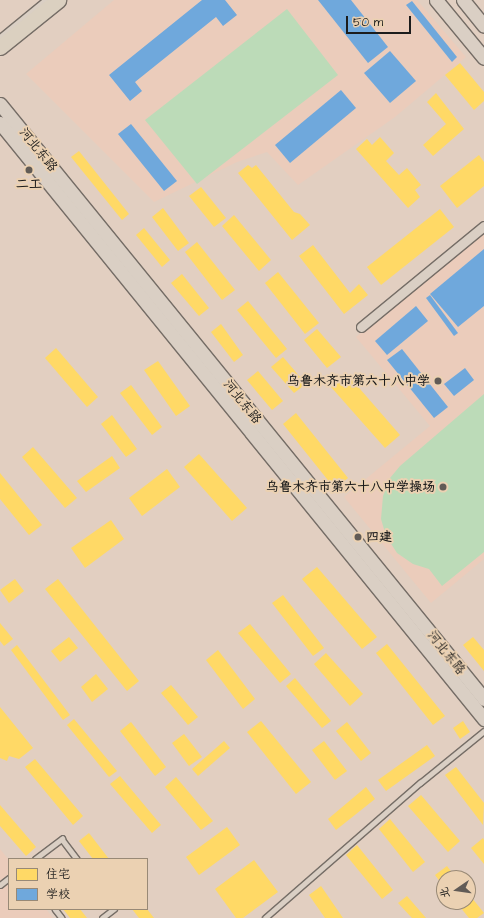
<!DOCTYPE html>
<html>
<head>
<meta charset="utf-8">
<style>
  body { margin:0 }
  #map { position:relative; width:484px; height:918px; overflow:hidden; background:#e2cfc1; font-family:"Architects Daughter","LXGW WenKai TC",sans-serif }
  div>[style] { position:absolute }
  .built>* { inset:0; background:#ebccbb }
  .green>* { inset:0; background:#bcdbb8 }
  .homes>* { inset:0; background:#ffd966 }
  .schools>* { inset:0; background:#6fa8dc }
  .roads { filter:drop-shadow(1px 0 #756d66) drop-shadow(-1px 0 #756d66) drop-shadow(0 1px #756d66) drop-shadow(0 -1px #756d66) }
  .lane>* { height:4.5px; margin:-2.25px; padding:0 2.25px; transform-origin:2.25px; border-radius:2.25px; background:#dacfc4 }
  .street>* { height:9px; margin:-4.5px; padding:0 4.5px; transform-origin:4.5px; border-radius:4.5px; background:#dacfc4 }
  .secondary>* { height:13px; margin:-6.5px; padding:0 6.5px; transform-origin:6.5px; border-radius:6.5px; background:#dacfc4 }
  .primary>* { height:15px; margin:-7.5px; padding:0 7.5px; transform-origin:7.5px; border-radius:7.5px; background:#dbd0c0 }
  .dots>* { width:11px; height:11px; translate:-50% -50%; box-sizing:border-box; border:2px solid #ebd1b2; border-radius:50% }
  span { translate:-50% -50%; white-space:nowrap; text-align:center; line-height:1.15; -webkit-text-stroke:4px #ebd1b2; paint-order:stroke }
  .street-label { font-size:13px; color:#1c1c1c }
  .poi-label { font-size:13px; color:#1c1c1c; font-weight:700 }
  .right { translate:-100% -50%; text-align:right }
  .left { translate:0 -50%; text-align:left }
  .legend { position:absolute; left:8px; top:858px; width:140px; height:52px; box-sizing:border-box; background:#ebd1b2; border:1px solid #988976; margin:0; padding:5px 7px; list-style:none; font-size:12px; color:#1c1c1c }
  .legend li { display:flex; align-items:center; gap:8px; height:20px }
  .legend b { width:20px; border:1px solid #988976 }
  .north { position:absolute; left:436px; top:870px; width:40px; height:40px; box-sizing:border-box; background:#ebd1b2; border:1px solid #988976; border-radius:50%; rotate:257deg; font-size:11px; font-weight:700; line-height:16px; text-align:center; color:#1c1c1c }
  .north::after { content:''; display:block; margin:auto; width:14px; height:18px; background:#615b56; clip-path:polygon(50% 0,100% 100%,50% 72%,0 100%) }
  .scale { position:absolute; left:346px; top:16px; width:65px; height:18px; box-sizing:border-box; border:2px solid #1c1c1c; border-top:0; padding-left:5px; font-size:12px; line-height:14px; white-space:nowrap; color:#1c1c1c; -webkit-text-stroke:3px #ebd1b2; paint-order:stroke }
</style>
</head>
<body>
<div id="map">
  <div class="built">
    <div style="clip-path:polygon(114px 0,417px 0,466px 57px,395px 117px,298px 185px,267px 152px,237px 162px,154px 202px,26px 74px)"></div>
    <div style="clip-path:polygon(484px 231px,484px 559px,431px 603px,344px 497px,430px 426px,356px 337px)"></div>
    <div style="clip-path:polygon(0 849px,9px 860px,9px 909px,46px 909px,53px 918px,0 918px)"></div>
  </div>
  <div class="green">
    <div style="clip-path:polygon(287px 9px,338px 75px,197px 184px,145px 120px)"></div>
    <div style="clip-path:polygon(484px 394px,484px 552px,442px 586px,429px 569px,413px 564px,397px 553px,386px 536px,381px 519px,383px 496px,390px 478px,400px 466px)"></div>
  </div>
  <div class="homes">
    <div style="clip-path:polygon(460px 63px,484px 92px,484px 101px,474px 110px,445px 75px)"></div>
    <div style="clip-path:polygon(436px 93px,464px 129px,433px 156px,423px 145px,446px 124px,427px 102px)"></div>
    <div style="clip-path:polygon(380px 137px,394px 153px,386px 161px,399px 175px,407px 168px,421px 185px,415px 190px,420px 197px,408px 208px,356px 149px,367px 139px,372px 145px)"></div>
    <div style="clip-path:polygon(79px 151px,129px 214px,122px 220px,71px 157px)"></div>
    <div style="clip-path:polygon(479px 155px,484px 162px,484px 186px,457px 208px,440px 186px)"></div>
    <div style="clip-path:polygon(248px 165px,252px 168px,256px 165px,294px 212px,300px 214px,310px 225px,292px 240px,238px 173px)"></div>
    <div style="clip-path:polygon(201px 187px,226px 218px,214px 227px,189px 196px)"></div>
    <div style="clip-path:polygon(163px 208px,189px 243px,178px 251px,152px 217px)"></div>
    <div style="clip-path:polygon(440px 209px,454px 227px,381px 285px,367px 267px)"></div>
    <div style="clip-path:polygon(234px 215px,271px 260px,259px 271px,222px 226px)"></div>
    <div style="clip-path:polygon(144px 228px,170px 260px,162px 267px,136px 235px)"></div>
    <div style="clip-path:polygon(197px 242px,235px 290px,222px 300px,185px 252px)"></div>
    <div style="clip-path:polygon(313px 245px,350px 293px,359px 284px,368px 295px,344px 314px,299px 256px)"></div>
    <div style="clip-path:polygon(278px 272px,319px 323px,305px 334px,265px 283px)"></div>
    <div style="clip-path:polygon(182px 274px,209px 308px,199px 316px,171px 283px)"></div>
    <div style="clip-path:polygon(248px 301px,287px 349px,276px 358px,237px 310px)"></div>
    <div style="clip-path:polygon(221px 324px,243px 355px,234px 362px,211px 332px)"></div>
    <div style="clip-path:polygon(317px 329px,341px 357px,327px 368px,304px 340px)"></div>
    <div style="clip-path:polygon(56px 348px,98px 397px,87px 407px,45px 358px)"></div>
    <div style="clip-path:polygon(283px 357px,306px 384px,294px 393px,271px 367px)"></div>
    <div style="clip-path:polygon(158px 361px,190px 406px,176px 416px,144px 370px)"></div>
    <div style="clip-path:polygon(258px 371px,283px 401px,272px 410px,247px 380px)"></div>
    <div style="clip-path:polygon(347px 374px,400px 435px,385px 448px,331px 387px)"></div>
    <div style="clip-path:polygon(131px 385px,162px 427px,152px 435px,120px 393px)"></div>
    <div style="clip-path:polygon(296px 413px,348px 478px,335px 489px,283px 424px)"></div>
    <div style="clip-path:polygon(112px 415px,137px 449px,126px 457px,101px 424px)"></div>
    <div style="clip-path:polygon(33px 447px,77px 498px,65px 508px,22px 457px)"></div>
    <div style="clip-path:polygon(199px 454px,247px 508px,232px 521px,184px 467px)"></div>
    <div style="clip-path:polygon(112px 456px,120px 468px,86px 492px,77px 481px)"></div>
    <div style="clip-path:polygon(167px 469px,180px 487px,142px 516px,129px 498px)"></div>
    <div style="clip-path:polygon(0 473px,42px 525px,29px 535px,0 499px)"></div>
    <div style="clip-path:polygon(111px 520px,124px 539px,85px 568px,71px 548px)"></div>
    <div style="clip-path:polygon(317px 567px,377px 637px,362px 649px,302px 579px)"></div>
    <div style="clip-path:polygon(15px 579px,24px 591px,9px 603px,0 590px)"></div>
    <div style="clip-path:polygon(58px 579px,139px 681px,127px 691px,45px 589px)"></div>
    <div style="clip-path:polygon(283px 595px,324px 648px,313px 656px,272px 603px)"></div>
    <div style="clip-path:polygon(0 623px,13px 639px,4px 646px,0 641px)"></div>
    <div style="clip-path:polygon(250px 624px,291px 674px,280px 683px,238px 633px)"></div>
    <div style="clip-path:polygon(69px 637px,78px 648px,60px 662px,51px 651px)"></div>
    <div style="clip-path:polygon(473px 637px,484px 650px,484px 671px,463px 645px)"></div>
    <div style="clip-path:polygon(387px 644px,445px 716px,433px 725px,376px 653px)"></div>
    <div style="clip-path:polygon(17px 645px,70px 715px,63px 720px,11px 650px)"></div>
    <div style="clip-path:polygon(218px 650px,255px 699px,243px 709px,206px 660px)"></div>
    <div style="clip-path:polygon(326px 653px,363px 694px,350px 706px,314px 664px)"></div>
    <div style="clip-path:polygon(96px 674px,108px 689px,92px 702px,81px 687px)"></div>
    <div style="clip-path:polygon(295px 678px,331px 721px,322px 728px,286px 686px)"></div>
    <div style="clip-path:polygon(171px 685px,198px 717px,188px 725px,161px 693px)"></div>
    <div style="clip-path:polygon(0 707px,33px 748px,19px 759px,9px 756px,7px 761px,0 758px)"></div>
    <div style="clip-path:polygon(74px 719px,117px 771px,109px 777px,67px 725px)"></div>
    <div style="clip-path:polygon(261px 721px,311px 782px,296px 794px,247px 732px)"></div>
    <div style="clip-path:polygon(463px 721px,470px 732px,460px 739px,453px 728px)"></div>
    <div style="clip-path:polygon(131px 722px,166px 767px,155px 776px,120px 731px)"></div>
    <div style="clip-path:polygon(347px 722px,371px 753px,361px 761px,336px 731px)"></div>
    <div style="clip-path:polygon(184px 734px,202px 757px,189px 766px,172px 743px)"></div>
    <div style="clip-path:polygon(224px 741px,230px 748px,198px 776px,192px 769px)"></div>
    <div style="clip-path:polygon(324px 741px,347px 771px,335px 780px,312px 750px)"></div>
    <div style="clip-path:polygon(427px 745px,435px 756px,386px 791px,378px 780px)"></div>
    <div style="clip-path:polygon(35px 759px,83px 816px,73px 825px,25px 767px)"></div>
    <div style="clip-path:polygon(456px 767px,484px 803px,483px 825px,445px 775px)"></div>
    <div style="clip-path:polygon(120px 776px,161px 825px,152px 833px,110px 784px)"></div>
    <div style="clip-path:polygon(176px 777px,213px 821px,201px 830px,165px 787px)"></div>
    <div style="clip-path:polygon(366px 787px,375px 799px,336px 830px,328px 819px)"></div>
    <div style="clip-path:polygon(421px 795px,460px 841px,448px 852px,408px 806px)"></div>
    <div style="clip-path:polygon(0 805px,36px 847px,26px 856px,0 826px)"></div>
    <div style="clip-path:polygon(390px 819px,425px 862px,413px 872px,379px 829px)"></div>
    <div style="clip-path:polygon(227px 827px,240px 845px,199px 875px,186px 857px)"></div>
    <div style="clip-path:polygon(89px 833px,109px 859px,93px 859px,79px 841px)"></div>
    <div style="clip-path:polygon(483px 838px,484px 840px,484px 864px,471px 848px)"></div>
    <div style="clip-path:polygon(357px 845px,393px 890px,382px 899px,346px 855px)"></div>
    <div style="clip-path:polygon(254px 860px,278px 892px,243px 918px,236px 918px,215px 889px)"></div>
    <div style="clip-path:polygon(447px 866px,456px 878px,444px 878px,444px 887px,435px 875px)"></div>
    <div style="clip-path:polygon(321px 886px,343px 918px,325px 918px,309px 895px)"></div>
    <div style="clip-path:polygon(468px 893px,484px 913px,477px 918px,469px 918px,456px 902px,468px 902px)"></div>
    <div style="clip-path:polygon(407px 896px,426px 918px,412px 918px,398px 903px)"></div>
    <div style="clip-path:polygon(63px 909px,80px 909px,87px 918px,70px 918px)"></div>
    <div style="clip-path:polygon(132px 909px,147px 909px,154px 918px,139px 918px)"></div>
  </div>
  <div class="schools">
    <div style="clip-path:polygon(202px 0,225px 0,237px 15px,223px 26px,216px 17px,135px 82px,142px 91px,130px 101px,109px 75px)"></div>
    <div style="clip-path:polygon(318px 0,351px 0,388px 47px,368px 63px)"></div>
    <div style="clip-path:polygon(412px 1px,457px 57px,452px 62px,406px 5px)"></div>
    <div style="clip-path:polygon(390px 51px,416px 81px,390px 103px,364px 73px)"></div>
    <div style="clip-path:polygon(341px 90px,356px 108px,290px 163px,275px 145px)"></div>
    <div style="clip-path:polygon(131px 124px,177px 181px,164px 191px,118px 134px)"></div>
    <div style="clip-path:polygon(484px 249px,484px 306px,458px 327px,430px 294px)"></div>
    <div style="clip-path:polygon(430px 295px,458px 333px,454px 336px,426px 298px)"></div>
    <div style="clip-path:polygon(416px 306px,428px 321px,387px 355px,375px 341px)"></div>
    <div style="clip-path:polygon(402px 349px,448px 407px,434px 418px,387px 360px)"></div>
    <div style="clip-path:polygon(465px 368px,474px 380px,454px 396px,444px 384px)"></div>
  </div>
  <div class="roads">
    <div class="lane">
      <div style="left:0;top:37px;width:58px;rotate:-39.4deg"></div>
      <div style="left:35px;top:859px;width:34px;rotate:-37deg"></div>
      <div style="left:62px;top:839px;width:25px;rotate:53deg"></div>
      <div style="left:0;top:885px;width:11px;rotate:-38deg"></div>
      <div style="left:55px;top:909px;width:11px;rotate:52deg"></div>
      <div style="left:102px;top:918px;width:15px;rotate:-37deg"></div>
      <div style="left:265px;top:918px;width:206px;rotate:-41.1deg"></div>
      <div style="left:420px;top:783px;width:82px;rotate:-39.1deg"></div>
    </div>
    <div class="street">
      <div style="left:361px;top:327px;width:159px;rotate:-39.4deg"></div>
    </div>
    <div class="secondary">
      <div style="left:436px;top:0;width:75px;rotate:50.4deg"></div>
      <div style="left:463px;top:0;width:33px;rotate:51deg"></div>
      <div style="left:0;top:104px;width:767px;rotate:50.87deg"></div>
      <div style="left:0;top:123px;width:768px;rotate:50.92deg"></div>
    </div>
    <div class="primary">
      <div style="left:0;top:47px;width:75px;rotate:-39deg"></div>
    </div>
  </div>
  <div class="dots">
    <div style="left:29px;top:170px;background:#615b56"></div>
    <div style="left:438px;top:381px;background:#615b56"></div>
    <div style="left:443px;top:487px;background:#615b56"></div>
    <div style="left:358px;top:537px;background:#615b56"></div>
  </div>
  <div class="street-label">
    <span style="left:38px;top:150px;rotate:51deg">河北东路</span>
    <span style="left:242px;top:402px;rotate:51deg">河北东路</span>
    <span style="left:446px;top:653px;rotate:51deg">河北东路</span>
  </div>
  <div class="poi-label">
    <span style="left:29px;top:184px">二工</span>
    <span class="right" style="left:430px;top:381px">乌鲁木齐市第六十八中学</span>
    <span class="right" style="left:435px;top:487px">乌鲁木齐市第六十八中学操场</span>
    <span class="left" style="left:366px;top:537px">四建</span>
  </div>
  <ul class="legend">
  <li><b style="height:11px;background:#ffd966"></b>住宅</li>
  <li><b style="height:11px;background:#6fa8dc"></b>学校</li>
  </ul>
  <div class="north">北</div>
  <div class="scale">50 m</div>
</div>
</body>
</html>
